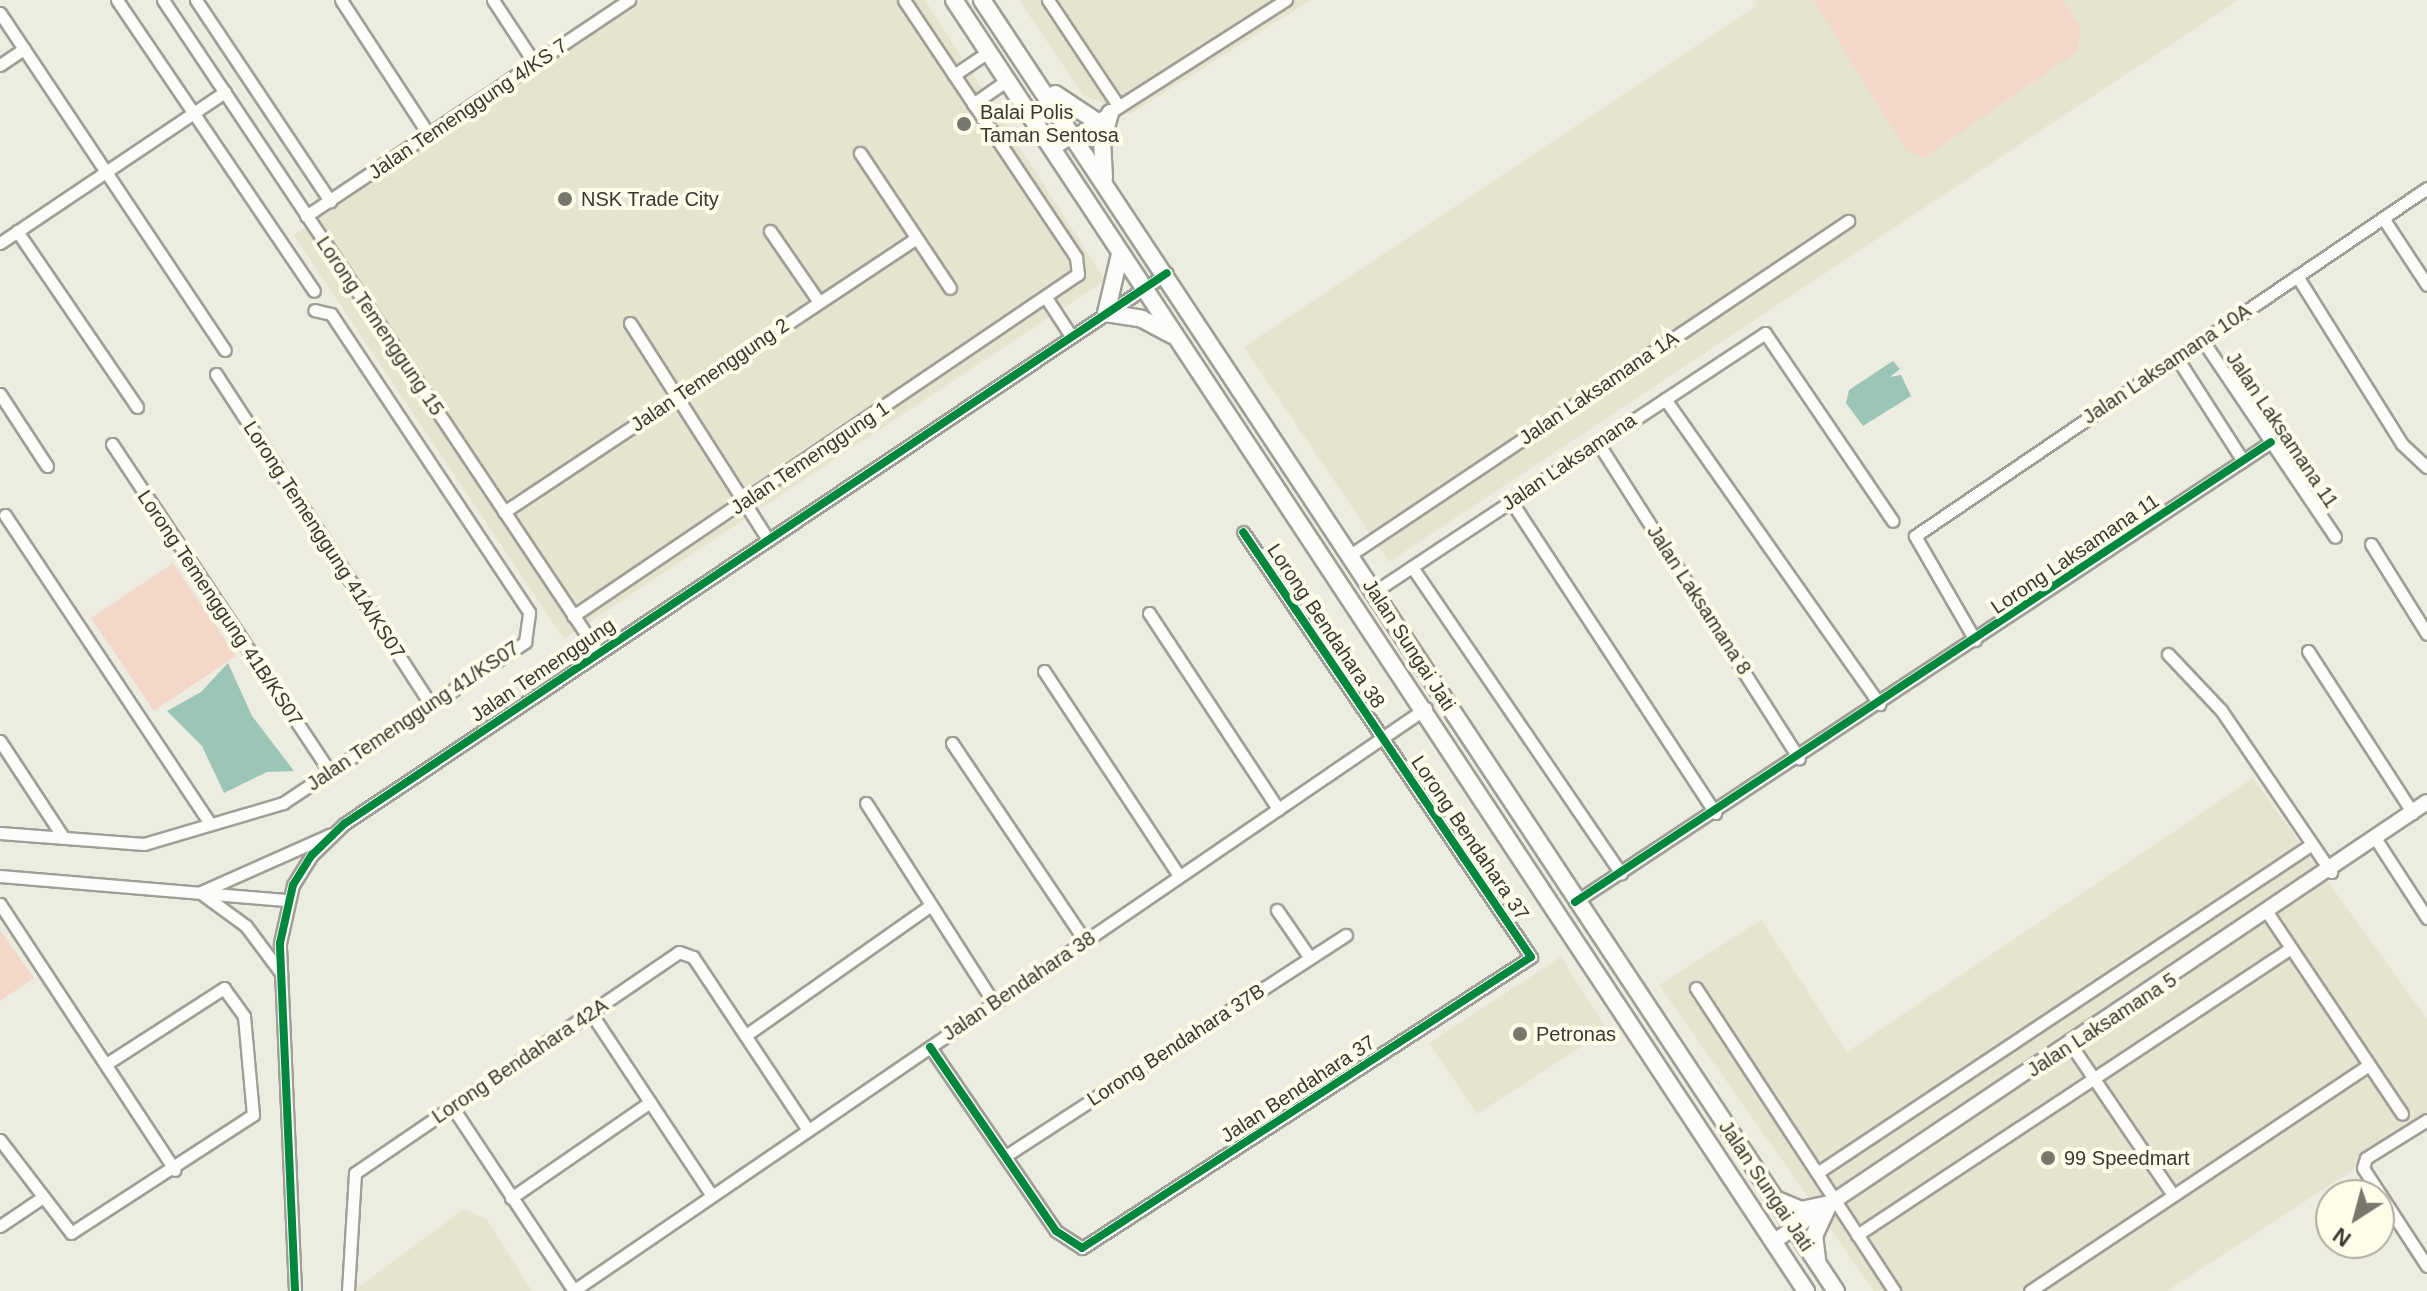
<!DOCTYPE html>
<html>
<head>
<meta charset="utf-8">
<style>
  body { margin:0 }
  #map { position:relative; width:2427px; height:1291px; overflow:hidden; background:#ecece0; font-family:Helvetica,sans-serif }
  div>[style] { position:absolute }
  .built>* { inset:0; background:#e4e4cf }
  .green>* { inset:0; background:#f3d8c9 }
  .water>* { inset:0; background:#9bc6b7 }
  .roads { filter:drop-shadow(2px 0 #9f9f97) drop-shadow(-2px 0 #9f9f97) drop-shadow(0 2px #9f9f97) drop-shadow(0 -2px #9f9f97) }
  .minor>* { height:11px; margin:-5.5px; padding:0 5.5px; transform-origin:5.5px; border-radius:5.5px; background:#fcfcfa }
  .tertiary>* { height:14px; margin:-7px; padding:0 7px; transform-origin:7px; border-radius:7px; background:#fcfcfa }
  .secondary>* { height:16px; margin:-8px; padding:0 8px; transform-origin:8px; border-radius:8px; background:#fcfcfa }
  .cycleway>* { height:8px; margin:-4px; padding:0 4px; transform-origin:4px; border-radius:4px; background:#00873e }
  .dots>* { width:22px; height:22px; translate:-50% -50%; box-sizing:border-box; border:4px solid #fdfde9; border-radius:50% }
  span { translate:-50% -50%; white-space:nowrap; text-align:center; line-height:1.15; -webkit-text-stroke:8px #fdfde9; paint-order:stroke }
  .street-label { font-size:20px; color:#383830 }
  .poi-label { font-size:20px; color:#383830 }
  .left { translate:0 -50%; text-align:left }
  .north { position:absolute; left:2315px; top:1179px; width:80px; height:80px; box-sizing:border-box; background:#fdfde9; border:2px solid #aeae9f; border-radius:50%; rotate:216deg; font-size:22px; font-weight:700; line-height:32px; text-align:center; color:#383830 }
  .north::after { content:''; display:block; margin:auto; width:28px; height:36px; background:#77776e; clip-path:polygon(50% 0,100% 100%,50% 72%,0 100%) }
</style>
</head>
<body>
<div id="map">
  <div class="built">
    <div style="clip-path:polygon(642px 0,925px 0,1105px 280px,564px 639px,294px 235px)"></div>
    <div style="clip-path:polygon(1019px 0,1311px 0,1130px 114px,1083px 95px)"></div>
    <div style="clip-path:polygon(1754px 0,2238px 0,1389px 562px,1244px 347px,1756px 6px,1764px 17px)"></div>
    <div style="clip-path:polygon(2253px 778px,2427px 1019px,2427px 1122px,2167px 1291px,1874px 1291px,1659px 985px,1761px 920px,1847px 1052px)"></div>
    <div style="clip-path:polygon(1561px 957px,1607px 1030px,1477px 1114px,1429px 1043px)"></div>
    <div style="clip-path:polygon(464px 1209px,486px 1219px,532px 1291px,353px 1291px)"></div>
  </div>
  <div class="green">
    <div style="clip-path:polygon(1813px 0,2063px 0,2081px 27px,2078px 51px,1924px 158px,1906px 151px)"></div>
    <div style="clip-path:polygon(173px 563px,236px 656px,154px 711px,91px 618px)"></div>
    <div style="clip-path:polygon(0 930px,34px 978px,0 1001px)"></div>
  </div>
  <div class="water">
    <div style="clip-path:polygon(1893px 361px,1900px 369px,1890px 377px,1901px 375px,1911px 396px,1863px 426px,1846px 403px,1849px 390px)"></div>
    <div style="clip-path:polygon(228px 663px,252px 716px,294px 771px,267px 772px,224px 793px,202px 746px,167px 711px,201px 692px)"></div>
  </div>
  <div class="roads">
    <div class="minor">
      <div style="left:117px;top:0;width:351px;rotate:55.9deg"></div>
      <div style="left:163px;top:0;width:784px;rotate:56.29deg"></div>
      <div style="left:196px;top:0;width:242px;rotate:56.3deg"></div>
      <div style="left:341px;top:0;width:161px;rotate:56.9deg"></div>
      <div style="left:493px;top:0;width:77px;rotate:56.7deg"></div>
      <div style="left:1048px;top:0;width:128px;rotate:56.4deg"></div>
      <div style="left:0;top:13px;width:405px;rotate:56.3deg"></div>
      <div style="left:0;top:65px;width:29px;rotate:-34deg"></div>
      <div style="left:954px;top:75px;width:41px;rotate:-34.1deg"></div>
      <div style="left:973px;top:104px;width:40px;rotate:-34.9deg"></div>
      <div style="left:1051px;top:150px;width:279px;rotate:-32.6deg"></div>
      <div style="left:860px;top:153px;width:162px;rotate:56.3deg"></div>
      <div style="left:306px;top:216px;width:389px;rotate:-33.8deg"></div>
      <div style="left:2383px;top:218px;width:80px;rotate:56.7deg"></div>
      <div style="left:17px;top:231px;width:213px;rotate:55.7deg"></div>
      <div style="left:770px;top:231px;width:86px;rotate:55.4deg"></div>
      <div style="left:0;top:243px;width:271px;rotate:-33.9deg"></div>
      <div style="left:2297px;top:276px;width:198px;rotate:58deg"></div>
      <div style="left:2402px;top:444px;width:34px;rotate:43deg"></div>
      <div style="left:1047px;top:299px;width:44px;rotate:57deg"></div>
      <div style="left:630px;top:323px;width:257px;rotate:57.5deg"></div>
      <div style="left:2203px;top:341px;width:236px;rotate:56deg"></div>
      <div style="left:2177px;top:358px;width:122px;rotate:57.3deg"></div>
      <div style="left:216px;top:374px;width:395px;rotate:57deg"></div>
      <div style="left:0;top:394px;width:86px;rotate:56.9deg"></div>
      <div style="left:1665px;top:399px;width:373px;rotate:54.9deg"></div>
      <div style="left:1598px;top:443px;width:374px;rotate:57.5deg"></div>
      <div style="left:112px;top:444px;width:392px;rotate:56.4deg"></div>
      <div style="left:1511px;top:501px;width:373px;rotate:56.8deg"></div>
      <div style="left:504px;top:512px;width:495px;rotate:-33.6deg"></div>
      <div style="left:5px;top:515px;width:371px;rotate:56.4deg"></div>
      <div style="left:2371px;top:544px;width:106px;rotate:58.1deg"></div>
      <div style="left:1350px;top:555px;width:600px;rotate:-33.85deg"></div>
      <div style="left:1412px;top:567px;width:371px;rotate:55.7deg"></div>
      <div style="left:1374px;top:592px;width:469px;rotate:-33.5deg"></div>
      <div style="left:1765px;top:333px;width:227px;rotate:55.8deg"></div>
      <div style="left:1149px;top:613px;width:235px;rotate:56.6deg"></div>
      <div style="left:573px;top:616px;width:610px;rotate:-34.11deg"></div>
      <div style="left:1078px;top:274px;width:17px;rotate:-97deg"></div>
      <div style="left:1076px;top:257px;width:309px;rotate:-123.8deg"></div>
      <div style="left:1975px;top:640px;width:120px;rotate:-120deg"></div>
      <div style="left:1915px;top:536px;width:619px;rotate:-34.2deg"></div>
      <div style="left:2308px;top:651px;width:193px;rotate:57.1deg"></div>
      <div style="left:2168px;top:654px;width:77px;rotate:46.6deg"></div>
      <div style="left:2221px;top:710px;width:196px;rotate:55.8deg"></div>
      <div style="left:1044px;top:671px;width:245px;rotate:56.6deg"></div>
      <div style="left:0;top:741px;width:115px;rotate:56.7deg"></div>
      <div style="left:952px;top:743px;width:239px;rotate:56.1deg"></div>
      <div style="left:866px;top:803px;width:237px;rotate:57.4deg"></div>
      <div style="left:0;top:833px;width:144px;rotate:4.4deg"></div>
      <div style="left:144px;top:844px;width:145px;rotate:-16.4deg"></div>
      <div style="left:283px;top:803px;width:291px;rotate:-33.6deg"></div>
      <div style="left:525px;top:642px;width:30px;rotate:-82deg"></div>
      <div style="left:529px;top:612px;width:358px;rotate:-123.6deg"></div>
      <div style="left:331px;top:314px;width:17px;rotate:-167deg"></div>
      <div style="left:2377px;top:841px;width:92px;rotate:57deg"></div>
      <div style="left:0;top:876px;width:289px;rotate:4.8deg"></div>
      <div style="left:201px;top:892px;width:142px;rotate:-24deg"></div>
      <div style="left:201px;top:893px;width:56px;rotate:36.3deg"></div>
      <div style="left:246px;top:926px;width:59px;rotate:53.3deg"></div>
      <div style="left:1575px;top:902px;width:834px;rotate:-33.46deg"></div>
      <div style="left:0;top:904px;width:318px;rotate:56.7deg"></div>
      <div style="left:1277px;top:910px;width:58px;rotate:55.5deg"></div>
      <div style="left:2269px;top:915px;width:239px;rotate:56.2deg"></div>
      <div style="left:1696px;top:988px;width:362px;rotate:56.8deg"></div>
      <div style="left:591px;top:1013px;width:219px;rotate:56.5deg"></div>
      <div style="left:746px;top:1035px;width:226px;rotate:-35.1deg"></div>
      <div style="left:2071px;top:1045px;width:181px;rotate:55.8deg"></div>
      <div style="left:930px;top:1047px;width:223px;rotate:55.6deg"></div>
      <div style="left:1056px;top:1231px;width:31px;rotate:33deg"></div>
      <div style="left:1082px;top:1248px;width:535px;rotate:-32.95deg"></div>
      <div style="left:1531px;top:957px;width:513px;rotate:-124.12deg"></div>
      <div style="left:453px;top:1108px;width:219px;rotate:56.5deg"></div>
      <div style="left:2427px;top:1120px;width:72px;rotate:148.1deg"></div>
      <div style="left:2366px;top:1158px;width:10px;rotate:107deg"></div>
      <div style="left:2363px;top:1168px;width:117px;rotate:56.9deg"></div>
      <div style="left:0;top:1140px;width:117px;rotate:52.6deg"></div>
      <div style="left:71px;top:1233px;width:217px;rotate:-33deg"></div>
      <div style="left:253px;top:1115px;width:99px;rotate:-95.2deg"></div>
      <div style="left:244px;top:1016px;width:34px;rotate:-126deg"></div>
      <div style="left:224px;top:988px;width:140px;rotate:147.2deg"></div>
      <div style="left:1007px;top:1155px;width:404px;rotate:-33deg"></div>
      <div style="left:1817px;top:1173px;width:594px;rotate:-33.61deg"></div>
      <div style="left:511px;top:1198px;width:169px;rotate:-34.6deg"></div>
      <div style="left:0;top:1226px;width:48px;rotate:-34deg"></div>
      <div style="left:1857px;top:1235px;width:520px;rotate:-33.48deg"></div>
      <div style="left:295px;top:1291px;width:348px;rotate:-92.5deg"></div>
      <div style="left:280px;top:943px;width:59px;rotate:-77.4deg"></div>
      <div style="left:293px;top:885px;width:36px;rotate:-58deg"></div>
      <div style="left:312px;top:855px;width:45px;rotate:-44.1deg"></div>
      <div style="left:344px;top:824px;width:990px;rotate:-33.8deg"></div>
      <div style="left:348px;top:1291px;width:118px;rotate:-86.6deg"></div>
      <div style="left:355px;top:1173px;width:392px;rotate:-34.3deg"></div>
      <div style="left:679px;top:952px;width:15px;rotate:20deg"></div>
      <div style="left:693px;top:957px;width:208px;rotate:56.4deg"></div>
      <div style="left:573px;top:1291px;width:1033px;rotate:-34.35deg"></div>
      <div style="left:2030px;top:1291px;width:407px;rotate:-33.7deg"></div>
    </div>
    <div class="tertiary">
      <div style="left:1773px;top:1242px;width:788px;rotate:-33.93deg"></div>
    </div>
    <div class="secondary">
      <div style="left:954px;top:0;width:1547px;rotate:56.58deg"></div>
      <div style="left:982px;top:0;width:1548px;rotate:56.52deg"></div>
      <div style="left:1055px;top:94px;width:49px;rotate:33.4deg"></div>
      <div style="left:1104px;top:178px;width:37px;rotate:-93deg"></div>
      <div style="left:1102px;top:141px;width:29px;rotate:-74deg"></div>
      <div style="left:1120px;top:254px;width:61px;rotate:103.3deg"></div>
      <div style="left:1106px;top:313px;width:36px;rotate:9deg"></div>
      <div style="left:1142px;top:319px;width:34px;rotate:28deg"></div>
      <div style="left:1775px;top:1199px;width:28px;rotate:23deg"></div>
      <div style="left:1801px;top:1210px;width:29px;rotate:-12deg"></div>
      <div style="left:1817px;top:1259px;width:23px;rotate:-97deg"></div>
      <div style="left:1814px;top:1236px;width:35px;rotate:-65deg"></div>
    </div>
  </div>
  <div class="cycleway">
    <div style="left:1575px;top:902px;width:834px;rotate:-33.46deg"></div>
    <div style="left:930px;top:1047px;width:223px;rotate:55.6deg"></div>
    <div style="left:1056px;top:1231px;width:31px;rotate:33deg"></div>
    <div style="left:1082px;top:1248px;width:535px;rotate:-32.95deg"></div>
    <div style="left:1531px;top:957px;width:513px;rotate:-124.12deg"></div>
    <div style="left:295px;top:1291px;width:348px;rotate:-92.5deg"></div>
    <div style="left:280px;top:943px;width:59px;rotate:-77.4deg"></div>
    <div style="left:293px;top:885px;width:36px;rotate:-58deg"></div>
    <div style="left:312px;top:855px;width:45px;rotate:-44.1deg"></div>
    <div style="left:344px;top:824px;width:990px;rotate:-33.8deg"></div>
  </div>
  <div class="dots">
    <div style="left:964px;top:124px;background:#77776e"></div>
    <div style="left:565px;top:199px;background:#77776e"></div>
    <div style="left:1520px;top:1034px;background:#77776e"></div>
    <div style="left:2048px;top:1158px;background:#77776e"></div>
  </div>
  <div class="street-label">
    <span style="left:468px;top:109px;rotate:-34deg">Jalan Temenggung 4/KS 7</span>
    <span style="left:380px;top:326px;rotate:56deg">Lorong Temenggung 15</span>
    <span style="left:2167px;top:364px;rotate:-34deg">Jalan Laksamana 10A</span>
    <span style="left:710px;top:375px;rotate:-34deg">Jalan Temenggung 2</span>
    <span style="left:1599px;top:388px;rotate:-34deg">Jalan Laksamana 1A</span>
    <span style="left:2282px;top:430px;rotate:56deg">Jalan Laksamana 11</span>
    <span style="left:810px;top:458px;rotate:-34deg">Jalan Temenggung 1</span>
    <span style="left:1569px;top:462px;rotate:-34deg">Jalan Laksamana</span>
    <span style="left:324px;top:540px;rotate:57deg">Lorong Temenggung 41A/KS07</span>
    <span style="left:2075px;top:554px;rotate:-34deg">Lorong Laksamana 11</span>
    <span style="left:1699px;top:600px;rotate:57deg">Jalan Laksamana 8</span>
    <span style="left:220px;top:608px;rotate:56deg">Lorong Temenggung 41B/KS07</span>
    <span style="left:1326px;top:626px;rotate:56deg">Lorong Bendahara 38</span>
    <span style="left:1409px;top:645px;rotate:57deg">Jalan Sungai Jati</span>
    <span style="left:543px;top:670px;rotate:-34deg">Jalan Temenggung</span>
    <span style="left:413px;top:716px;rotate:-34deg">Jalan Temenggung 41/KS07</span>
    <span style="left:1470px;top:838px;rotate:56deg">Lorong Bendahara 37</span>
    <span style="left:1019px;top:986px;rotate:-34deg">Jalan Bendahara 38</span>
    <span style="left:2102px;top:1025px;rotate:-33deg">Jalan Laksamana 5</span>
    <span style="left:1176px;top:1045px;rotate:-33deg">Lorong Bendahara 37B</span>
    <span style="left:520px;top:1061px;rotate:-34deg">Lorong Bendahara 42A</span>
    <span style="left:1298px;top:1089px;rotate:-33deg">Jalan Bendahara 37</span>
    <span style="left:1766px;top:1186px;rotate:56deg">Jalan Sungai Jati</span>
  </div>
  <div class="poi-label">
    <span class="left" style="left:980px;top:124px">Balai Polis<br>Taman Sentosa</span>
    <span class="left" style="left:581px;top:199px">NSK Trade City</span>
    <span class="left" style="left:1536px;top:1034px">Petronas</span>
    <span class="left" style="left:2064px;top:1158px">99 Speedmart</span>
  </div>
  <div class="north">N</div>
</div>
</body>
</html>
